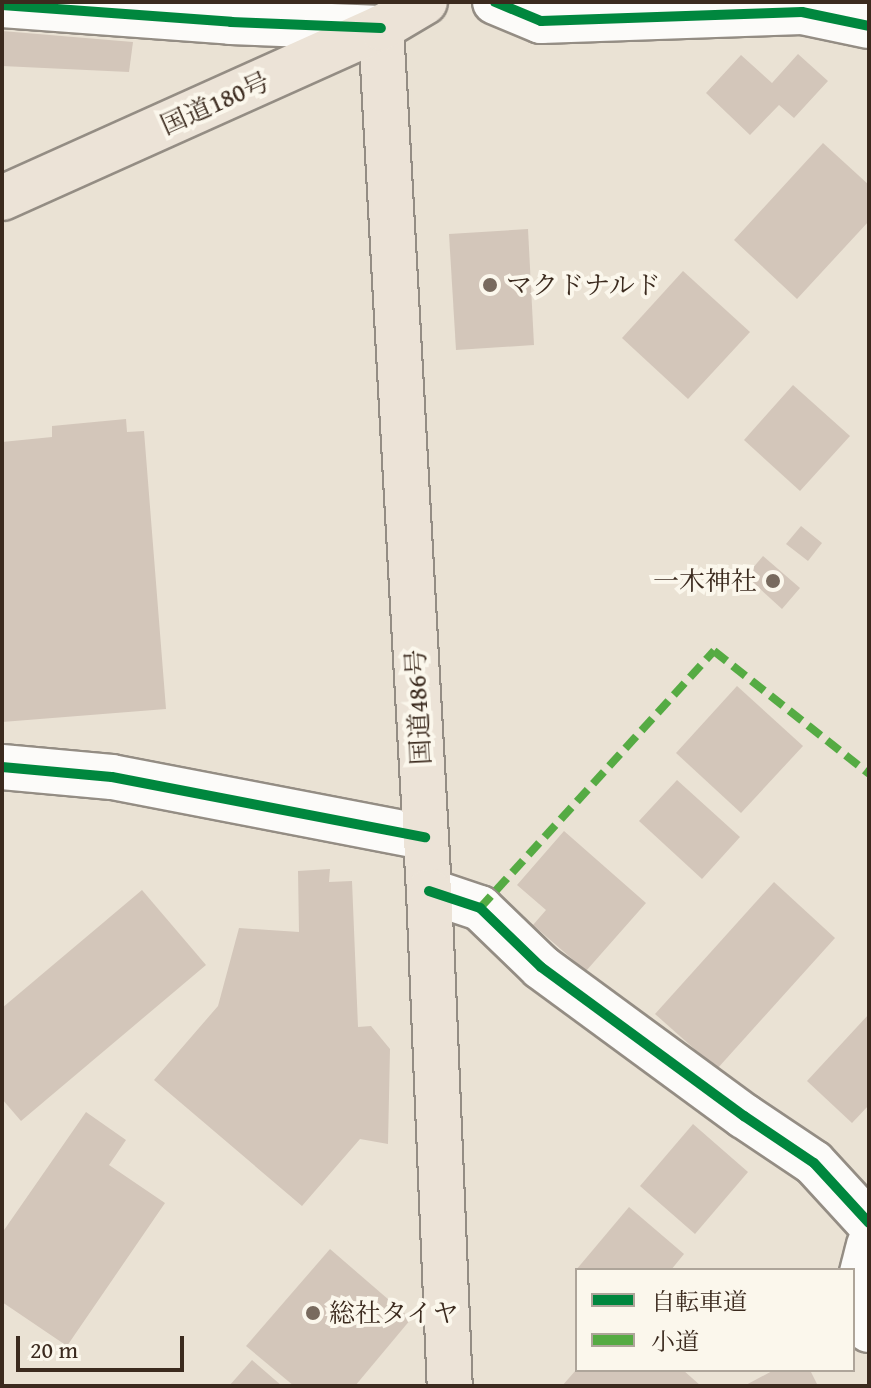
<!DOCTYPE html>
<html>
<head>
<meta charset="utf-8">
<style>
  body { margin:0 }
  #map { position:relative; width:871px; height:1388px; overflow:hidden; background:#eae2d4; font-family:"Gentium Book Plus","Noto Serif JP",serif }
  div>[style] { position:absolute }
  .building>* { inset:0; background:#d3c6ba }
  .roads { filter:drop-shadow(2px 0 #948d84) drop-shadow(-2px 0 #948d84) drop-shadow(0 2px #948d84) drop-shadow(0 -2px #948d84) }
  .minor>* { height:44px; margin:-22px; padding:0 22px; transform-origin:22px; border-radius:22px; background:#fcfbf9 }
  .highway>* { height:44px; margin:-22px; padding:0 22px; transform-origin:22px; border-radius:22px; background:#ece3d7 }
  .quiet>* { height:8px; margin-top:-4px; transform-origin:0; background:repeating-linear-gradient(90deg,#55ab43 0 16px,transparent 0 24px) }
  .cycleway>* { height:10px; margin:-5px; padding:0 5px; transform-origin:5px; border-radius:5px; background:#00873e }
  .dots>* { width:22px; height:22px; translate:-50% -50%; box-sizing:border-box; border:4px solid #fbf7ec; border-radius:50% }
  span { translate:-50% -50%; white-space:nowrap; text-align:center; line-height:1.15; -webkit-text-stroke:8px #fbf7ec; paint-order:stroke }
  .street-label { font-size:26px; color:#3b2a1e }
  .poi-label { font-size:26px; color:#3b2a1e }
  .left { translate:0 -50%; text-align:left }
  .right { translate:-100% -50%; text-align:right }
  .frame { position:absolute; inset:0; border:4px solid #3b2a1e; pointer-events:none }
  .legend { position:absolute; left:575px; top:1268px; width:280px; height:104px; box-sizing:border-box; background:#fbf7ec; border:2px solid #aea59a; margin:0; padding:10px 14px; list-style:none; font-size:24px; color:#3b2a1e }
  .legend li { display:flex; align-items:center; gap:16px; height:40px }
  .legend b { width:40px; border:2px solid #aea59a }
  .scale { position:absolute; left:16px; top:1336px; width:168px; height:36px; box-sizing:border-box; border:4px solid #3b2a1e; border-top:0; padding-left:10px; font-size:24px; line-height:28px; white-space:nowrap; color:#3b2a1e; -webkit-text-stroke:6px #fbf7ec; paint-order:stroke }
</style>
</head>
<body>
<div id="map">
  <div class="building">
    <div style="clip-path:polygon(2px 31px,133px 42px,129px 72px,2px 66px)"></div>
    <div style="clip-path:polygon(798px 54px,828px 81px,794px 118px,779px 105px,750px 135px,706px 93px,741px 55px,772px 83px)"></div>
    <div style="clip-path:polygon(823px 143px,869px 185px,869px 221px,797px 299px,734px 240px)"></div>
    <div style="clip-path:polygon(528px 229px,534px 345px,456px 350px,449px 234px)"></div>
    <div style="clip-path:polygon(683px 271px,750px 332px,688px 399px,622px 338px)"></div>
    <div style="clip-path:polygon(793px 385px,850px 436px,800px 491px,744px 440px)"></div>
    <div style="clip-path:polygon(126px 419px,127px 432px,144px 431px,166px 709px,2px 722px,2px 442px,52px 437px,52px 426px)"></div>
    <div style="clip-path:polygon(801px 526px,822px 543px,808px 561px,786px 544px)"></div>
    <div style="clip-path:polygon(763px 556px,800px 588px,782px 609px,746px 576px)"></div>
    <div style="clip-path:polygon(737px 686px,803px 746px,741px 813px,676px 753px)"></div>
    <div style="clip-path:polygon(677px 780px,740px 837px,702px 879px,639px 821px)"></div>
    <div style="clip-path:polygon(564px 831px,646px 903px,586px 971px,533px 925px,546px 910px,517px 885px)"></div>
    <div style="clip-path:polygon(330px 869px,329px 882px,352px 881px,358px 1027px,371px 1026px,390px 1049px,388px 1144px,360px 1139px,302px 1206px,154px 1080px,218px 1006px,239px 928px,299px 932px,298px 871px)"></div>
    <div style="clip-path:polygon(774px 882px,835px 938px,717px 1069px,655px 1014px)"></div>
    <div style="clip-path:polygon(142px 890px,206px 965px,21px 1121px,2px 1099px,2px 1008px)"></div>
    <div style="clip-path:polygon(869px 1014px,869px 1105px,852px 1123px,807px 1081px)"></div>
    <div style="clip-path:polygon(86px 1112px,126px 1140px,109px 1165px,165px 1203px,67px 1346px,2px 1302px,2px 1233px)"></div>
    <div style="clip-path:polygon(693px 1124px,748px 1172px,695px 1234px,640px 1186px)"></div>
    <div style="clip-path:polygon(629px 1207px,684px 1254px,671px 1270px,576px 1270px)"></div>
    <div style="clip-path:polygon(330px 1249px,411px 1319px,355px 1386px,294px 1386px,246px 1346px)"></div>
    <div style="clip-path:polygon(252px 1360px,282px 1386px,229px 1386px)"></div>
    <div style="clip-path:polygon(576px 1370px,683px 1370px,701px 1386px,562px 1386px)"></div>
    <div style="clip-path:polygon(774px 1370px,810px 1370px,818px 1386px,744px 1386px)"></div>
  </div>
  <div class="roads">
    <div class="minor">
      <div style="left:495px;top:2px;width:50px;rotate:22.4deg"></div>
      <div style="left:541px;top:21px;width:261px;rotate:-2deg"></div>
      <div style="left:802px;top:12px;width:68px;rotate:11.8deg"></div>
      <div style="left:2px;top:5px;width:230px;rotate:4.2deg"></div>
      <div style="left:231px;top:22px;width:150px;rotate:2.3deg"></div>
      <div style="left:2px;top:767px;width:110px;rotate:5.2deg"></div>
      <div style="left:112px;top:777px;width:319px;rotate:10.9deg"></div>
      <div style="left:429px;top:891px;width:54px;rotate:18.4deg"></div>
      <div style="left:480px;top:908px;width:85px;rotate:44deg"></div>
      <div style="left:541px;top:967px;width:252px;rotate:36.3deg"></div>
      <div style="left:744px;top:1116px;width:84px;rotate:33.9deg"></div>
      <div style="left:814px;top:1163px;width:81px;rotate:47.5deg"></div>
      <div style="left:869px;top:1245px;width:61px;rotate:104.3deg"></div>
      <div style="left:854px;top:1304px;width:30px;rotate:60deg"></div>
    </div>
    <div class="highway">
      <div style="left:381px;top:28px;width:864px;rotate:86.82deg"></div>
      <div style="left:429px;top:891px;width:495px;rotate:87.6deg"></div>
      <div style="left:2px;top:198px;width:415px;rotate:-24.2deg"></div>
      <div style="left:381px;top:28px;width:51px;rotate:-30.6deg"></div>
    </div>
  </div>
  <div class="quiet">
    <div style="left:480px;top:908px;width:348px;rotate:-47.7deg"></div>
    <div style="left:714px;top:651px;width:198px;rotate:38.4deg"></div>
  </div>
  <div class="cycleway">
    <div style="left:495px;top:2px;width:50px;rotate:22.4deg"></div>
    <div style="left:541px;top:21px;width:261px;rotate:-2deg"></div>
    <div style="left:802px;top:12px;width:68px;rotate:11.8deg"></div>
    <div style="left:2px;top:5px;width:230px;rotate:4.2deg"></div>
    <div style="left:231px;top:22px;width:150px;rotate:2.3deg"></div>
    <div style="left:2px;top:767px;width:110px;rotate:5.2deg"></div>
    <div style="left:112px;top:777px;width:319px;rotate:10.9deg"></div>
    <div style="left:429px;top:891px;width:54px;rotate:18.4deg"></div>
    <div style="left:480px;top:908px;width:85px;rotate:44deg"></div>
    <div style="left:541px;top:967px;width:252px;rotate:36.3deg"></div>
    <div style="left:744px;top:1116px;width:84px;rotate:33.9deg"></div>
    <div style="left:814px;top:1163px;width:81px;rotate:47.5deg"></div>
  </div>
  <div class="dots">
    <div style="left:490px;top:285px;background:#786a5e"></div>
    <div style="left:773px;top:581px;background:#786a5e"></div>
    <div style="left:313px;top:1313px;background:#786a5e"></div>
  </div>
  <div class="street-label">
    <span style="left:215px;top:103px;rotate:-24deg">国道180号</span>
    <span style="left:418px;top:707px;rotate:-93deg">国道486号</span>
  </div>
  <div class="poi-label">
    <span class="left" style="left:506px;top:285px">マクドナルド</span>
    <span class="right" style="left:757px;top:581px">一木神社</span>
    <span class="left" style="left:329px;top:1313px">総社タイヤ</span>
  </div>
  <div class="frame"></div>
  <ul class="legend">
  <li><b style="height:10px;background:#00873e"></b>自転車道</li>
  <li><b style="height:10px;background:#55ab43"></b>小道</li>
  </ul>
  <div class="scale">20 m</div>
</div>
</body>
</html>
